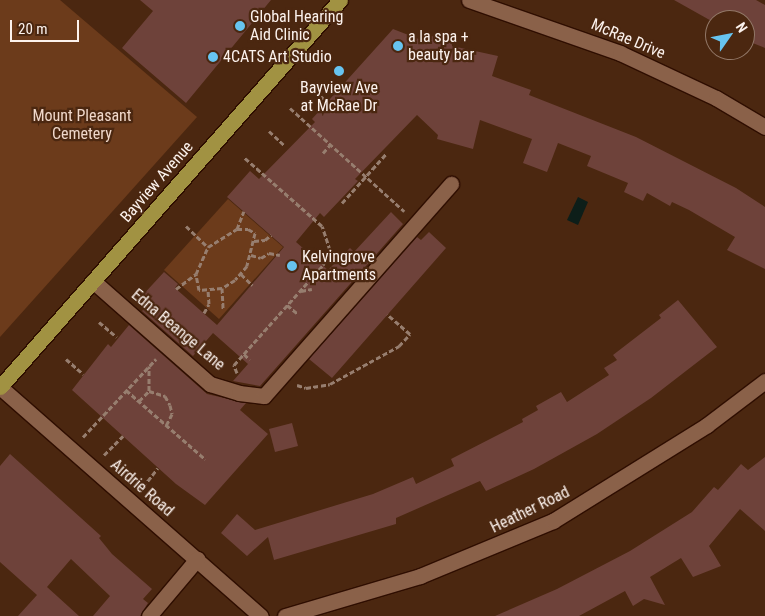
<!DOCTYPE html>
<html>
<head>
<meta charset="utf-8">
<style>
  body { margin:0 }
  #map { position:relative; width:765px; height:616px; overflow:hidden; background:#4b2710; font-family:"Roboto Condensed",sans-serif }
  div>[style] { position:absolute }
  .green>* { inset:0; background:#6c3b1b }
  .water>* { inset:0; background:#0d1e19 }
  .building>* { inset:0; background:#6e423a }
  .path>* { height:3px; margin-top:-1.5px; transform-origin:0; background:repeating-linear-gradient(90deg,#977e6f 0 5px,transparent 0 7.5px) }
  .roads { filter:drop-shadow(1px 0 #2f0e00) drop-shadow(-1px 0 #2f0e00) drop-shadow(0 1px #2f0e00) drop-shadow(0 -1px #2f0e00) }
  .minor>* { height:15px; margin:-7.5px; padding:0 7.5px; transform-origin:7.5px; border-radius:7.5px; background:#8a6149 }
  .major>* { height:15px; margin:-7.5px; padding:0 7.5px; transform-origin:7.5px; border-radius:7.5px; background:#a19242 }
  .dots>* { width:14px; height:14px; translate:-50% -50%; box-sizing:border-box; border:2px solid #4b2710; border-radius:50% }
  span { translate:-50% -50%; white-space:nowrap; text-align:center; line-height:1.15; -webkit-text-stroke:4.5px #4b2710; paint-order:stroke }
  .poi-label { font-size:16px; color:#fcf2ed }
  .left { translate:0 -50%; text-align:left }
  .street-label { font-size:16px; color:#fcf2ed }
  .park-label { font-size:16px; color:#f0d8cb }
  .north { position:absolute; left:705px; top:10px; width:50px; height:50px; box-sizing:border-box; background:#4b2710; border:1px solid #927868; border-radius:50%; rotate:57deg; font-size:14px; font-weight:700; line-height:20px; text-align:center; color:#fcf2ed }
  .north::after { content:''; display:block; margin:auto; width:18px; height:22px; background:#67c4f0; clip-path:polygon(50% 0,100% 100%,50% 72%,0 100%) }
  .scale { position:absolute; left:10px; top:20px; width:69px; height:22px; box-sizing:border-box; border:2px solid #fcf2ed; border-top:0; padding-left:6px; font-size:15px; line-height:18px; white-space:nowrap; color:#fcf2ed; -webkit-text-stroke:4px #4b2710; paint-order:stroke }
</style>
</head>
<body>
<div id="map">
  <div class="green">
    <div style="clip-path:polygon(0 0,60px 0,197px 117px,0 337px)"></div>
    <div style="clip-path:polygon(228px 199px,283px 247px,219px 319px,164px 270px)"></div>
  </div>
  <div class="water">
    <div style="clip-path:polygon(578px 197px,588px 202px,578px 225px,567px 220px)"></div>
  </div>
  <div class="building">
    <div style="clip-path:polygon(140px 0,271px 0,186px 103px,122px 48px,153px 11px)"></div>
    <div style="clip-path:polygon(674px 0,756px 0,765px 5px,765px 48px,745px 40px,745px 20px,715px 20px,715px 23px)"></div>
    <div style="clip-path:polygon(393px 29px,429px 43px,431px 36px,452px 42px,452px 46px,498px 56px,492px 76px,531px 90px,529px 95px,636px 137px,736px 188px,765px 207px,765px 269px,727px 250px,735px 237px,689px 210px,672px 202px,670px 206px,647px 193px,643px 201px,624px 192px,628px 183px,587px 166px,591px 156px,558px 143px,547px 172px,523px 163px,532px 139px,480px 120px,473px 149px,437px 139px,438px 135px,417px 115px,355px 179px,358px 181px,324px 217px,320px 213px,296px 242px,328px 270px,350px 248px,354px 252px,391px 212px,403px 224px,260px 386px,233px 381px,248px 364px,213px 333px,193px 356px,142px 311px,148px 304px,141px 297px,164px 272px,178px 284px,175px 288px,217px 325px,284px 247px,227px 197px,250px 171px,259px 179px,315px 122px,312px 119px)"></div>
    <div style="clip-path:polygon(429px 232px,446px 248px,332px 378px,309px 359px,417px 237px,421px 240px)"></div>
    <div style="clip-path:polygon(678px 300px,717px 347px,651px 398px,597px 434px,534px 469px,486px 491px,480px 481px,396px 518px,396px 524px,274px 560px,268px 537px,247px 556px,221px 533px,237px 514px,255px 530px,373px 494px,413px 477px,416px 484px,454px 466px,451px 459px,523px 422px,522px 419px,538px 410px,536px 406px,561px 392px,567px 402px,609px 375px,604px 368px,617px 360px,613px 355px,661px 318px,659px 315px)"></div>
    <div style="clip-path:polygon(129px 325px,207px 394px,246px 403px,240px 410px,268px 434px,205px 505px,176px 484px,72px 390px,108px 344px,111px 347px)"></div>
    <div style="clip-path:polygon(292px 423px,298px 446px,275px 452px,269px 429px)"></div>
    <div style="clip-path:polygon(10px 454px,101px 536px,99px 538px,112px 554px,152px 589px,143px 599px,148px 603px,140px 616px,93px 616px,110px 596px,71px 559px,47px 587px,79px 616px,18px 616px,37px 595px,0 562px,0 466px)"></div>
    <div style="clip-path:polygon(765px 457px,765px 531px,740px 509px,709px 546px,721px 566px,693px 577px,681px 558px,650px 577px,665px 605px,644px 599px,633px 606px,625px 591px,579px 616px,495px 616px,557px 589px,630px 551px,692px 512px,714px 487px,718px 490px,741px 464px,748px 470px)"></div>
  </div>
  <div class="path">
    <div style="left:310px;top:86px;width:21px;rotate:43deg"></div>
    <div style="left:290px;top:108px;width:154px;rotate:42.1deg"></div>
    <div style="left:269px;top:131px;width:22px;rotate:43deg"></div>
    <div style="left:323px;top:153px;width:11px;rotate:-49deg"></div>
    <div style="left:342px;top:203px;width:66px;rotate:-48.1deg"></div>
    <div style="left:186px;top:226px;width:30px;rotate:44deg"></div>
    <div style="left:237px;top:229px;width:11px"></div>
    <div style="left:248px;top:229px;width:8px;rotate:30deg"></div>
    <div style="left:255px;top:233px;width:34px;rotate:104deg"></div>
    <div style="left:247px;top:266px;width:18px;rotate:131deg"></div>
    <div style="left:235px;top:280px;width:15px;rotate:148deg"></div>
    <div style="left:222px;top:288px;width:23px;rotate:175deg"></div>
    <div style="left:199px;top:290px;width:16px;rotate:-101deg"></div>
    <div style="left:196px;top:274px;width:30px;rotate:-66deg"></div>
    <div style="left:208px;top:247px;width:34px;rotate:-32deg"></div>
    <div style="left:237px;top:229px;width:19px;rotate:-69deg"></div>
    <div style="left:254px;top:241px;width:11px;rotate:-5deg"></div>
    <div style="left:265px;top:240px;width:8px;rotate:-40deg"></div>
    <div style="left:330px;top:250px;width:11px;rotate:38deg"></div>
    <div style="left:251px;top:255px;width:10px;rotate:17deg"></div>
    <div style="left:261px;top:258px;width:9px;rotate:-32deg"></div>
    <div style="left:269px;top:253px;width:11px;rotate:10deg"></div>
    <div style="left:241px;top:274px;width:16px;rotate:45deg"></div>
    <div style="left:222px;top:288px;width:22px;rotate:87deg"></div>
    <div style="left:176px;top:289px;width:25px;rotate:-37deg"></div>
    <div style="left:301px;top:291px;width:11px;rotate:-10deg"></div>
    <div style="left:287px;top:305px;width:14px;rotate:39deg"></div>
    <div style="left:204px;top:313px;width:10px;rotate:-61deg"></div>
    <div style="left:209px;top:304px;width:13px;rotate:-94deg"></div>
    <div style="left:99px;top:322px;width:23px;rotate:40deg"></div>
    <div style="left:244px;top:354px;width:8px;rotate:45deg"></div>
    <div style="left:66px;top:359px;width:23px;rotate:41deg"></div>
    <div style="left:237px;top:373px;width:9px;rotate:-111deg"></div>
    <div style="left:234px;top:365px;width:134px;rotate:-48.3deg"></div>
    <div style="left:323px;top:265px;width:17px;rotate:-65deg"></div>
    <div style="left:330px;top:250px;width:25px;rotate:-108deg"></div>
    <div style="left:322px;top:226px;width:103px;rotate:-138.6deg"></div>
    <div style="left:297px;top:385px;width:9px;rotate:18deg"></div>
    <div style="left:306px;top:388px;width:24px;rotate:-9deg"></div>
    <div style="left:330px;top:384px;width:79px;rotate:-28.8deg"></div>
    <div style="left:399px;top:346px;width:16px;rotate:-47deg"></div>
    <div style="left:410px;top:334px;width:30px;rotate:-139deg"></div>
    <div style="left:126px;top:390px;width:105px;rotate:41.1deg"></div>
    <div style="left:149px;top:391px;width:17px;rotate:17deg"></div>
    <div style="left:165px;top:396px;width:10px;rotate:61deg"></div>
    <div style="left:170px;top:405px;width:9px;rotate:77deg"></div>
    <div style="left:172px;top:414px;width:13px;rotate:117deg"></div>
    <div style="left:139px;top:401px;width:14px;rotate:-45deg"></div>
    <div style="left:149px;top:391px;width:25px;rotate:-90deg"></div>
    <div style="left:83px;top:437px;width:107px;rotate:-46.9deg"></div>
    <div style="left:104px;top:455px;width:27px;rotate:-45deg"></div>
    <div style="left:143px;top:487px;width:24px;rotate:-52deg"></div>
  </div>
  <div class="roads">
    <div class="minor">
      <div style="left:469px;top:0;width:160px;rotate:19.3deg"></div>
      <div style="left:620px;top:53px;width:106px;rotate:25.1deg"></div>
      <div style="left:716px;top:98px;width:57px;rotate:30.6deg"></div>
      <div style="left:93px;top:281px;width:156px;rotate:41.4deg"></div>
      <div style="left:210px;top:384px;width:30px;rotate:17deg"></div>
      <div style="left:239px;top:393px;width:25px;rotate:7deg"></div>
      <div style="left:264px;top:396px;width:283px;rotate:-48.6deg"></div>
      <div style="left:0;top:387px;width:347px;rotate:41.3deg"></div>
      <div style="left:149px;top:616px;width:75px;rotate:-49.9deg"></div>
      <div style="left:285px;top:616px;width:141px;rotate:-16.5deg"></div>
      <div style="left:420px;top:576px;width:144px;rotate:-22.5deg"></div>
      <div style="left:553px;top:521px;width:181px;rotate:-31.9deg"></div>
      <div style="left:707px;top:425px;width:73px;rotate:-37.2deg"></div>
    </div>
    <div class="major">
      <div style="left:0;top:387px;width:515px;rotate:-48.7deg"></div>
    </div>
  </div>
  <div class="dots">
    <div style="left:240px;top:26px;background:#67c4f0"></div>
    <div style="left:398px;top:46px;background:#67c4f0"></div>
    <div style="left:213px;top:57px;background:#67c4f0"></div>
    <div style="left:339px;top:71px;background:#67c4f0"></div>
    <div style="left:292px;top:266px;background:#67c4f0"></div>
  </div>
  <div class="poi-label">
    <span class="left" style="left:250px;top:26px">Global Hearing<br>Aid Clinic</span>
    <span class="left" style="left:408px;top:46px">a la spa +<br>beauty bar</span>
    <span class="left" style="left:223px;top:57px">4CATS Art Studio</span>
    <span style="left:339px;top:97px">Bayview Ave<br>at McRae Dr</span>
    <span class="left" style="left:302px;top:266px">Kelvingrove<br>Apartments</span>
  </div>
  <div class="street-label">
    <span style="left:628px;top:39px;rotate:23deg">McRae Drive</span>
    <span style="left:157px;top:182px;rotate:-49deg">Bayview Avenue</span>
    <span style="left:178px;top:330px;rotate:40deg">Edna Beange Lane</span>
    <span style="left:142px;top:488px;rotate:41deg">Airdrie Road</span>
    <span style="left:530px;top:510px;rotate:-26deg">Heather Road</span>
  </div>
  <div class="park-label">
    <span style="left:82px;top:125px">Mount Pleasant<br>Cemetery</span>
  </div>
  <div class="north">N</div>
  <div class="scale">20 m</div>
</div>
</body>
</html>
